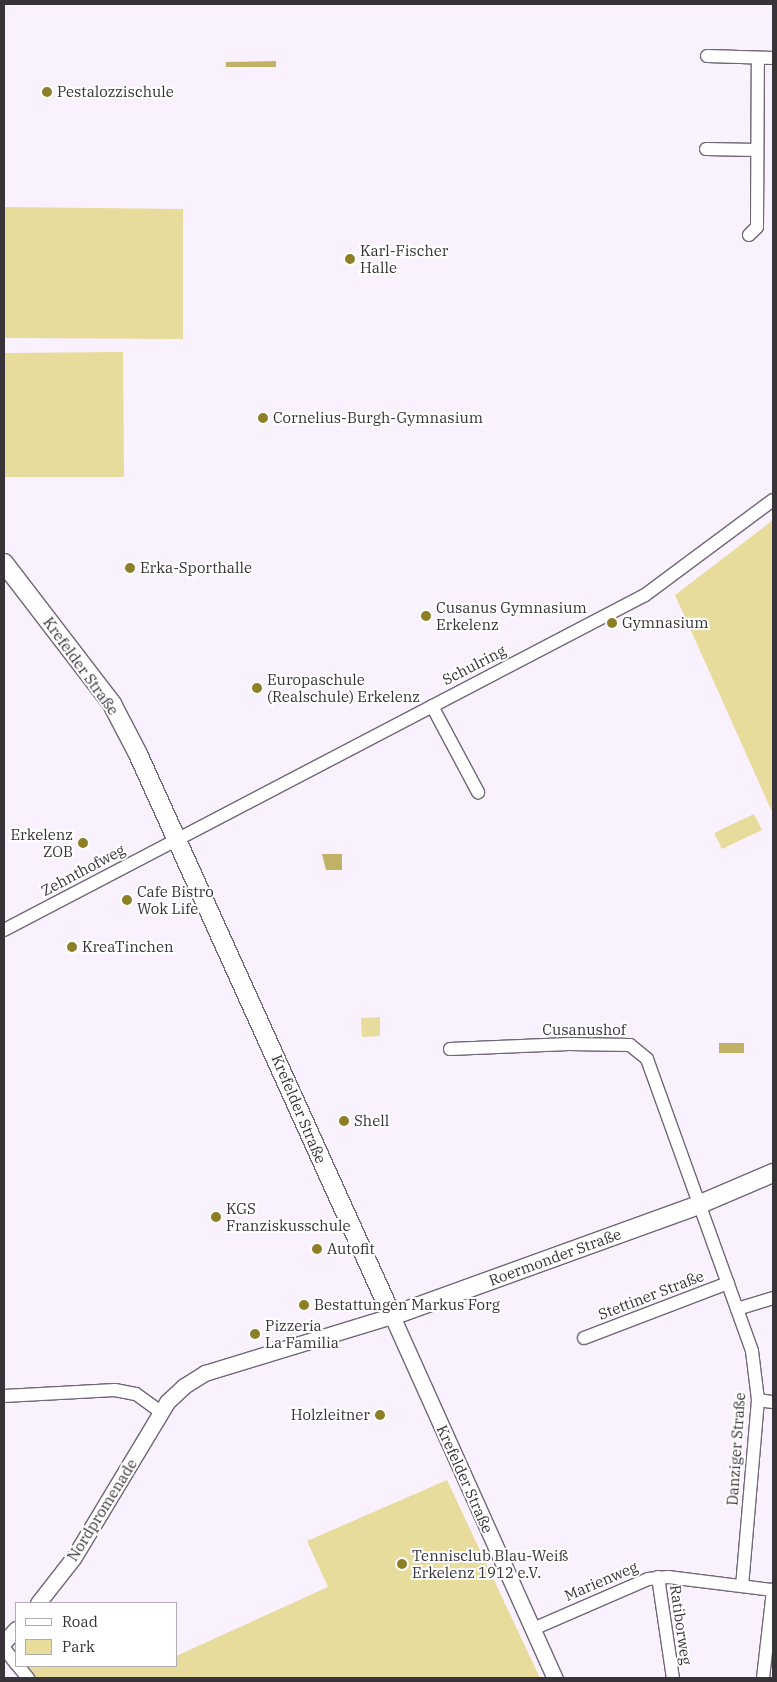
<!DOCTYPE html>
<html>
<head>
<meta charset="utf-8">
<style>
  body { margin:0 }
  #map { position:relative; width:777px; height:1682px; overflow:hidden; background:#faf1ff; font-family:"IBM Plex Serif",serif }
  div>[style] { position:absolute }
  .green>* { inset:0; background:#e8dc9c }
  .forest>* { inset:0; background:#c0b265 }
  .roads { filter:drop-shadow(1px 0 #716776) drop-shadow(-1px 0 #716776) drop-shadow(0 1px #716776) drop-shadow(0 -1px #716776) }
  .minor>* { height:12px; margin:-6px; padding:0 6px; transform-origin:6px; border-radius:6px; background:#fff }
  .tertiary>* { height:15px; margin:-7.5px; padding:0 7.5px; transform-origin:7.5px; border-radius:7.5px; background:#fff }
  .secondary>* { height:18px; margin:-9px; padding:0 9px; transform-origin:9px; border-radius:9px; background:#fff }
  .dots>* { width:14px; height:14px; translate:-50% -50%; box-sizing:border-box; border:2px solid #fff; border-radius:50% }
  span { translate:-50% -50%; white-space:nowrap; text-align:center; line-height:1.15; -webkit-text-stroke:4px #fff; paint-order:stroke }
  .poi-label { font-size:15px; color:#373339 }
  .left { translate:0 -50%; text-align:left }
  .right { translate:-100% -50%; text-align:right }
  .street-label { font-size:15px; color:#373339 }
  .frame { position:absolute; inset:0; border:5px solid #373339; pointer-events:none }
  .legend { position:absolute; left:15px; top:1602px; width:162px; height:65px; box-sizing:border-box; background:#fff; border:1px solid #afadb0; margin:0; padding:6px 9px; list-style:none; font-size:15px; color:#373339 }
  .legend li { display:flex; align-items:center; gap:10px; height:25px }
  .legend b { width:25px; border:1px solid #afadb0 }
</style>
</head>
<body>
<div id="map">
  <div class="green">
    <div style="clip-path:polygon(4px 207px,183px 209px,183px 339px,4px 338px)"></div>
    <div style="clip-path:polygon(123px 352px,124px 477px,4px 477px,4px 353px)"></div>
    <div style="clip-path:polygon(773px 520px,773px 814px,675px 595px)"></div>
    <div style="clip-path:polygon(754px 814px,762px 830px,722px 849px,714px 833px)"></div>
    <div style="clip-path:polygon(380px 1017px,380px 1036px,362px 1037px,361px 1018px)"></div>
    <div style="clip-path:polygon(447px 1480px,540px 1678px,36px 1678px,25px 1666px,176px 1666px,176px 1656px,328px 1587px,307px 1541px)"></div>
  </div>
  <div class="forest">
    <div style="clip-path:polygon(276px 61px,276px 67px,226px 67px,226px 62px)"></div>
    <div style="clip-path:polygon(322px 854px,342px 854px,342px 870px,326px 870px)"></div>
    <div style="clip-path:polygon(719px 1043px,744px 1043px,744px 1053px,719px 1053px)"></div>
  </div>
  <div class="roads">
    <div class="minor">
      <div style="left:707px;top:56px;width:66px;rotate:1.7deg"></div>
      <div style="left:706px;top:149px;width:51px;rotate:1.1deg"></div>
      <div style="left:749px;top:235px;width:11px;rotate:-45deg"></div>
      <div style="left:757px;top:227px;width:169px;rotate:-89.7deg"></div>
      <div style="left:432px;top:706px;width:98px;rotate:61.9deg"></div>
      <div style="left:4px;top:930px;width:723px;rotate:-27.59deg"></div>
      <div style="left:645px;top:595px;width:159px;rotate:-36.6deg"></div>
      <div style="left:450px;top:1049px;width:119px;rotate:-2.4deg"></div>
      <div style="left:569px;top:1044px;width:61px;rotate:0.9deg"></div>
      <div style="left:630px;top:1045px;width:22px;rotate:39deg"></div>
      <div style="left:647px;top:1059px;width:310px;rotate:70.2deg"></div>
      <div style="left:752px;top:1351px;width:49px;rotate:83deg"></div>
      <div style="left:758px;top:1400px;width:186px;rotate:94.9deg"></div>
      <div style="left:737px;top:1309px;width:38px;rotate:-17deg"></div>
      <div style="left:584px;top:1338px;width:154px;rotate:-20.9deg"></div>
      <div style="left:4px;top:1396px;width:111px;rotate:-3.1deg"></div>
      <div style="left:115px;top:1390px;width:21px;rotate:11deg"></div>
      <div style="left:136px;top:1394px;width:31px;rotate:36deg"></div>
      <div style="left:758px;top:1400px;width:15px;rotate:8deg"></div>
      <div style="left:658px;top:1577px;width:102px;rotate:81.6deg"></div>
      <div style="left:533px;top:1629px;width:125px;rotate:-23.5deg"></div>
      <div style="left:648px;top:1579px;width:20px;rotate:-6deg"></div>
      <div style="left:668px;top:1577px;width:106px;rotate:7.1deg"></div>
      <div style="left:4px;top:1648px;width:20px;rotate:53deg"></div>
      <div style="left:18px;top:1666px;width:16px;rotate:50deg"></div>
      <div style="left:763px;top:1678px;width:89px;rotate:-83.5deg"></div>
    </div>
    <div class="tertiary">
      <div style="left:38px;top:1603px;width:58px;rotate:-52deg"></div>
      <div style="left:74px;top:1557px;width:181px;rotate:-59deg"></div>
      <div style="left:167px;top:1402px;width:23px;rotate:-43deg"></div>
      <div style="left:184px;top:1386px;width:25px;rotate:-32deg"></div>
      <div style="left:205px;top:1373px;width:195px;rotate:-17deg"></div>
      <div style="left:392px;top:1316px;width:397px;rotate:65.8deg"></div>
      <div style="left:4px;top:1642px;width:18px;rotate:-47deg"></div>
    </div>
    <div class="secondary">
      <div style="left:4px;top:563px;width:178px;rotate:52.5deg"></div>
      <div style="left:112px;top:704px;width:56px;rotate:62.5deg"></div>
      <div style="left:138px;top:754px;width:617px;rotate:65.68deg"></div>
      <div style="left:392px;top:1316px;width:326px;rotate:-19.9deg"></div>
      <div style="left:698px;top:1205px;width:82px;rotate:-23.1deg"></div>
    </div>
  </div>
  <div class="dots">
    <div style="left:47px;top:92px;background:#8e7e25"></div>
    <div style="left:350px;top:259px;background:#8e7e25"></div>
    <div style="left:263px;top:418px;background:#8e7e25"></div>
    <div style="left:130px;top:568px;background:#8e7e25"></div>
    <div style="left:426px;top:616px;background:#8e7e25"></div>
    <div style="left:612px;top:623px;background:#8e7e25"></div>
    <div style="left:257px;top:688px;background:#8e7e25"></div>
    <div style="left:83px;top:843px;background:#8e7e25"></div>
    <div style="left:127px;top:900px;background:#8e7e25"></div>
    <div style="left:72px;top:947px;background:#8e7e25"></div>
    <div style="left:344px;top:1121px;background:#8e7e25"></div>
    <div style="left:216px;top:1217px;background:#8e7e25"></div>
    <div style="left:317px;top:1249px;background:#8e7e25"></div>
    <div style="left:304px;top:1305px;background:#8e7e25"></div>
    <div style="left:255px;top:1334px;background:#8e7e25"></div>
    <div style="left:380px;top:1415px;background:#8e7e25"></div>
    <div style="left:402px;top:1564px;background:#8e7e25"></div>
  </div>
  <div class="poi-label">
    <span class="left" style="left:57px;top:92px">Pestalozzischule</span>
    <span class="left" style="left:360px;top:259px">Karl-Fischer<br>Halle</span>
    <span class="left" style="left:273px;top:418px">Cornelius-Burgh-Gymnasium</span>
    <span class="left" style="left:140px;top:568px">Erka-Sporthalle</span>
    <span class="left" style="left:436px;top:616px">Cusanus Gymnasium<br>Erkelenz</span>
    <span class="left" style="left:622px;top:623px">Gymnasium</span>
    <span class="left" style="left:267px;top:688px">Europaschule<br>(Realschule) Erkelenz</span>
    <span class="right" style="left:73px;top:843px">Erkelenz<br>ZOB</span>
    <span class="left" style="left:137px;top:900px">Cafe Bistro<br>Wok Life</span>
    <span class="left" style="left:82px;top:947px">KreaTinchen</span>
    <span class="left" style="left:354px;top:1121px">Shell</span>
    <span class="left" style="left:226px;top:1217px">KGS<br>Franziskusschule</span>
    <span class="left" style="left:327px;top:1249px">Autofit</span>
    <span class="left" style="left:314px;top:1305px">Bestattungen Markus Forg</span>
    <span class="left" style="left:265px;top:1334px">Pizzeria<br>La Familia</span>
    <span class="right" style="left:370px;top:1415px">Holzleitner</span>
    <span class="left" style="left:412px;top:1564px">Tennisclub Blau-Weiß<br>Erkelenz 1912 e.V.</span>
  </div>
  <div class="street-label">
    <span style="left:474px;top:665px;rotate:-27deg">Schulring</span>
    <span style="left:81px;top:666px;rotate:54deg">Krefelder Straße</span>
    <span style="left:83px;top:870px;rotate:-28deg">Zehnthofweg</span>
    <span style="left:584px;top:1030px">Cusanushof</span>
    <span style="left:299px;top:1109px;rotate:67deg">Krefelder Straße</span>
    <span style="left:555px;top:1257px;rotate:-20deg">Roermonder Straße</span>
    <span style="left:651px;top:1295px;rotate:-21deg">Stettiner Straße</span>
    <span style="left:736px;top:1449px;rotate:-86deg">Danziger Straße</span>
    <span style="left:465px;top:1479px;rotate:66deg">Krefelder Straße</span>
    <span style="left:102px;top:1510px;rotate:-58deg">Nordpromenade</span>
    <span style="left:601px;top:1581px;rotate:-23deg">Marienweg</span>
    <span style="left:681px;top:1625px;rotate:82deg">Ratiborweg</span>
  </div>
  <div class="frame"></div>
  <ul class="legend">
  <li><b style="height:6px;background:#fff"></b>Road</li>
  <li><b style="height:14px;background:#e8dc9c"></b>Park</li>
  </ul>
</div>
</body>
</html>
